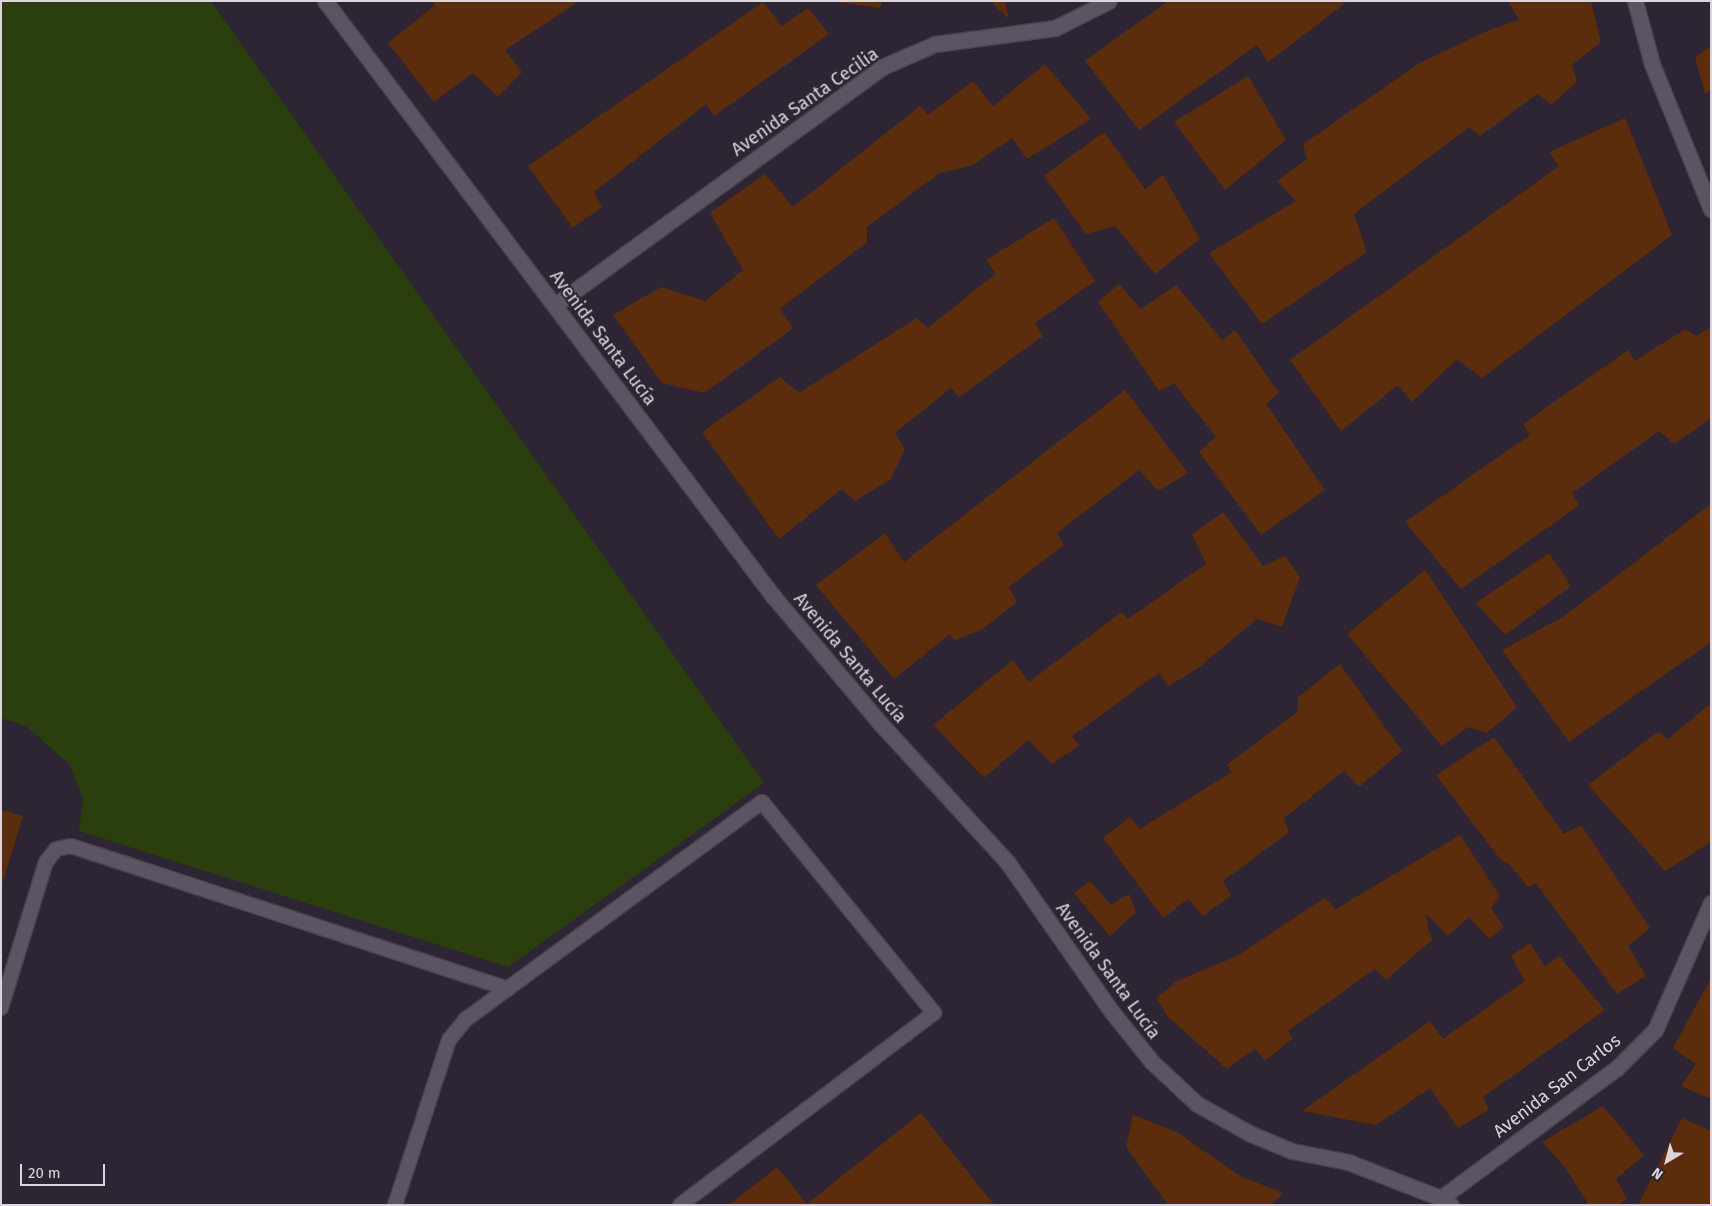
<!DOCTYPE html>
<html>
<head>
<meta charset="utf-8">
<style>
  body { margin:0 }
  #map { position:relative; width:1712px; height:1206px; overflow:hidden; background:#2d2533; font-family:"Fira Sans",sans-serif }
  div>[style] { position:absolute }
  .green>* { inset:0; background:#2b3e0d }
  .building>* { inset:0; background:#5b2d0d }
  .roads { filter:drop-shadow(1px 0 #48424e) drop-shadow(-1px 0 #48424e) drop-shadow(0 1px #48424e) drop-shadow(0 -1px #48424e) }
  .lane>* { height:14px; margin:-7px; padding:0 7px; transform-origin:7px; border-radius:7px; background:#5c5363 }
  .secondary>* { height:15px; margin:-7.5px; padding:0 7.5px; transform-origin:7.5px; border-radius:7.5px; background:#5c5363 }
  span { translate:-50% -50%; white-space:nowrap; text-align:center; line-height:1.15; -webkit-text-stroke:4px #2d2533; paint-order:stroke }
  .street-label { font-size:18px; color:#dbd5df }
  .frame { position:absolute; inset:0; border:2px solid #dbd5df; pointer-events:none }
  .north { position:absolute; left:1642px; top:1136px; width:50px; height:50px; -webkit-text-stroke:4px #2d2533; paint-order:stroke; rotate:217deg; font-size:14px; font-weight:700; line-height:20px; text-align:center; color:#dbd5df }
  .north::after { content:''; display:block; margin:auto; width:18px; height:22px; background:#dbd5df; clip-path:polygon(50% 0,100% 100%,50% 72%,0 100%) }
  .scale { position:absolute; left:20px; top:1164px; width:85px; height:22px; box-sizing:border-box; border:2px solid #dbd5df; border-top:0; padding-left:6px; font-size:15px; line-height:18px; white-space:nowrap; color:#dbd5df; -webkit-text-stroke:4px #2d2533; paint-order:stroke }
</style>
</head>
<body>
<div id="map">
  <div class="green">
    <div style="clip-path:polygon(1px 1px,211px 1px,764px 783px,508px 967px,79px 831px,83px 800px,70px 765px,26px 726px,1px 718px)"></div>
  </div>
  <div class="building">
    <div style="clip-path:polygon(431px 1px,580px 1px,505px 50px,522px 72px,498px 97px,473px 73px,434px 102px,388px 43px,435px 5px)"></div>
    <div style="clip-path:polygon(829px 1px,883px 1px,880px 8px)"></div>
    <div style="clip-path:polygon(990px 1px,1005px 1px,1009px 19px)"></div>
    <div style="clip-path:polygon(1168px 1px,1348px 1px,1268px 62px,1257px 45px,1139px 130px,1085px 61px)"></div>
    <div style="clip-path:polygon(1508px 1px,1591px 1px,1601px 42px,1572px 65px,1577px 82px,1551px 105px,1538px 93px,1480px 136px,1469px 127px,1354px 214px,1367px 252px,1262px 324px,1209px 253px,1296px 201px,1277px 181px,1307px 159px,1303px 144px,1421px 62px,1492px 29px,1519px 20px)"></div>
    <div style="clip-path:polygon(763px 2px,782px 26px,808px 8px,829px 34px,714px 116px,706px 104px,594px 192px,602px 207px,573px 228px,528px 166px)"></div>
    <div style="clip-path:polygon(1711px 46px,1711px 90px,1705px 94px,1695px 57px)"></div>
    <div style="clip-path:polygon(1045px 64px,1091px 119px,1027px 159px,1012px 138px,971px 166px,940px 173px,867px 227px,867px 242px,780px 309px,793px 328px,705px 393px,662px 383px,613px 315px,661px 287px,705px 301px,743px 270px,710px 213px,765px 174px,793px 207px,920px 106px,928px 115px,973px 81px,993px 106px)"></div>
    <div style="clip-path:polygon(1248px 76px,1286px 140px,1225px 190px,1174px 122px)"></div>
    <div style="clip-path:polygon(1625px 118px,1672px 235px,1482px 378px,1457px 359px,1412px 402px,1398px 385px,1341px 431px,1290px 360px,1559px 166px,1549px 152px)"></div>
    <div style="clip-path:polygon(1104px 132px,1145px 189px,1163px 175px,1200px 239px,1155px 274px,1115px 226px,1086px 234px,1044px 176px)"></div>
    <div style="clip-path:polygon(1054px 218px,1095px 281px,1035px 323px,1043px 336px,959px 397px,951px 388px,895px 433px,905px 449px,891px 479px,855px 501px,842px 489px,779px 539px,702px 432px,780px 377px,799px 393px,917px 318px,928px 328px,996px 273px,986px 260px)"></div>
    <div style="clip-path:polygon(1119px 284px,1141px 309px,1176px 285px,1222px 340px,1235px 330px,1279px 393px,1266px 404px,1325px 490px,1261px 535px,1199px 452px,1216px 437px,1174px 383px,1159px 391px,1098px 302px)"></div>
    <div style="clip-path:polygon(1711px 327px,1711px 418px,1674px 444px,1659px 431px,1572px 493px,1579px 505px,1461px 589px,1405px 522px,1530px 435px,1523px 424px,1628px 350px,1635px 361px,1685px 329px,1696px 336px)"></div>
    <div style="clip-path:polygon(1125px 390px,1188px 473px,1158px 491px,1139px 470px,1057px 533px,1064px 545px,1009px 587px,1017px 602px,983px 629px,956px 640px,949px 635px,894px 679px,816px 585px,885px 533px,904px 562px)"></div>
    <div style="clip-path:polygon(1711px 504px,1711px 642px,1569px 742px,1502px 650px,1563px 617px)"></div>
    <div style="clip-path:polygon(1223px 512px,1263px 566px,1285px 556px,1300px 577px,1282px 627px,1257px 619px,1197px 669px,1168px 686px,1159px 673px,1072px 736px,1079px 746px,1052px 764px,1028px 740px,984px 778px,933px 725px,1013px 660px,1029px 682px,1122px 612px,1128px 619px,1206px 564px,1192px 534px)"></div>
    <div style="clip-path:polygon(1549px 553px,1571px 586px,1505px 635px,1476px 603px)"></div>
    <div style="clip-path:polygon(1425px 570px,1517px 707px,1487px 733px,1468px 727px,1442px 746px,1347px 634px)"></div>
    <div style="clip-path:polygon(1340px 664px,1402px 751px,1359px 787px,1344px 771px,1284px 818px,1289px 832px,1223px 881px,1231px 895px,1203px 916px,1188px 899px,1163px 918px,1103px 838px,1130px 817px,1140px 829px,1232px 772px,1227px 765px,1297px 712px,1298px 697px)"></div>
    <div style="clip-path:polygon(1711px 703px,1711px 842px,1665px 871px,1588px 785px,1658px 732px,1668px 739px)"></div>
    <div style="clip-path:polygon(1494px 737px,1564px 834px,1581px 825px,1650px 928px,1628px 946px,1646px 976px,1617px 994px,1536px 883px,1528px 887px,1509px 864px,1500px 859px,1436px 775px)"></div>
    <div style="clip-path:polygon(1px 810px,23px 816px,2px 884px,1px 884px)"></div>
    <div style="clip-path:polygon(1460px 835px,1500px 896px,1491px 908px,1504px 927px,1489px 939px,1469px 917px,1448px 936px,1426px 914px,1428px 929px,1433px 939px,1386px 980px,1375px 969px,1288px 1031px,1293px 1038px,1265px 1061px,1255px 1049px,1227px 1069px,1168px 1017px,1156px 998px,1177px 981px,1237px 956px,1324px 898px,1336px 909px)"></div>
    <div style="clip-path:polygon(1090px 881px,1111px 905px,1129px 894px,1136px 912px,1110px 936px,1074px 893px)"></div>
    <div style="clip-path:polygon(1530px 943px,1545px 967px,1559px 956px,1605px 1010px,1483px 1097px,1489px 1110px,1458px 1128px,1430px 1088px,1376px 1125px,1302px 1111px,1430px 1021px,1443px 1039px,1525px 981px,1511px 956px)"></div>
    <div style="clip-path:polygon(1711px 978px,1711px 1099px,1681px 1086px,1696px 1064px,1673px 1048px)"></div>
    <div style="clip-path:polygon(1603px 1106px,1644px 1155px,1616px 1179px,1627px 1199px,1618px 1205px,1589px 1205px,1564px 1166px,1542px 1142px)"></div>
    <div style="clip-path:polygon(921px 1113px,994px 1205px,729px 1205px,777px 1167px,807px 1204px)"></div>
    <div style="clip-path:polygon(1133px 1115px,1177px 1132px,1240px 1176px,1283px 1193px,1271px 1205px,1168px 1205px,1126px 1147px)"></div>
    <div style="clip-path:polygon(1682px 1118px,1711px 1131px,1711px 1205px,1638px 1205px)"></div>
  </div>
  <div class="roads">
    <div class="lane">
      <div style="left:1px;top:1008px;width:153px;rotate:-72.9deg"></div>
      <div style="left:46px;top:862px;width:16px;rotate:-52deg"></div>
      <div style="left:56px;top:849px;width:15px;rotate:-11deg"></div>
      <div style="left:71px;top:846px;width:460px;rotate:18.1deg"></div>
      <div style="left:395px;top:1205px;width:174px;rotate:-71.9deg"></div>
      <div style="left:449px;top:1040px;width:26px;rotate:-51deg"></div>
      <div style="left:465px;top:1020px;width:368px;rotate:-36.3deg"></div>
      <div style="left:762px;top:802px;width:272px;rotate:50.8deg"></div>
      <div style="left:934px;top:1013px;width:318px;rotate:142.9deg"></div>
    </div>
    <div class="secondary">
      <div style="left:325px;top:1px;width:745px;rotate:53.02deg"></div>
      <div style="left:773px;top:596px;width:165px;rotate:49.9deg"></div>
      <div style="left:879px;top:722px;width:191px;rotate:47.5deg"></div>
      <div style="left:1008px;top:863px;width:182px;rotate:55.1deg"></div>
      <div style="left:1112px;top:1012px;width:64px;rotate:51.3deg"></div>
      <div style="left:1152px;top:1062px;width:62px;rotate:43deg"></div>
      <div style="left:1197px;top:1104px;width:62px;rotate:29.1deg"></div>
      <div style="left:1251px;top:1134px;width:44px;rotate:22.5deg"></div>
      <div style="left:1292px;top:1151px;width:57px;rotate:11.1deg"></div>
      <div style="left:1348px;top:1162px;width:100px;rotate:21.2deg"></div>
      <div style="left:1441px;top:1198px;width:12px;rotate:35deg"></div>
      <div style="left:1635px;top:1px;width:65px;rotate:74.9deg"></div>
      <div style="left:1652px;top:64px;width:157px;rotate:67.9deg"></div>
      <div style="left:555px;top:305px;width:404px;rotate:-36deg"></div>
      <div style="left:882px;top:67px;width:58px;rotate:-23.5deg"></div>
      <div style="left:935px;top:44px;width:121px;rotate:-7.6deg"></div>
      <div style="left:1055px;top:28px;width:60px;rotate:-26.6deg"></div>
      <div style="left:1441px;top:1198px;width:219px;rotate:-36.5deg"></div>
      <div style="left:1617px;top:1068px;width:54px;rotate:-45deg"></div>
      <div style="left:1655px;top:1030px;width:139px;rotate:-66.2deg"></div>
    </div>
  </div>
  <div class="street-label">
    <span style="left:805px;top:102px;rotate:-35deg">Avenida Santa Cecilia</span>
    <span style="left:603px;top:338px;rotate:53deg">Avenida Santa Lucía</span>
    <span style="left:850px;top:658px;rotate:50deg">Avenida Santa Lucía</span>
    <span style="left:1108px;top:971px;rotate:54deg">Avenida Santa Lucía</span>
    <span style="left:1557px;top:1086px;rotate:-38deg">Avenida San Carlos</span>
  </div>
  <div class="frame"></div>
  <div class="north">N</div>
  <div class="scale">20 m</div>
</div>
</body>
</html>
